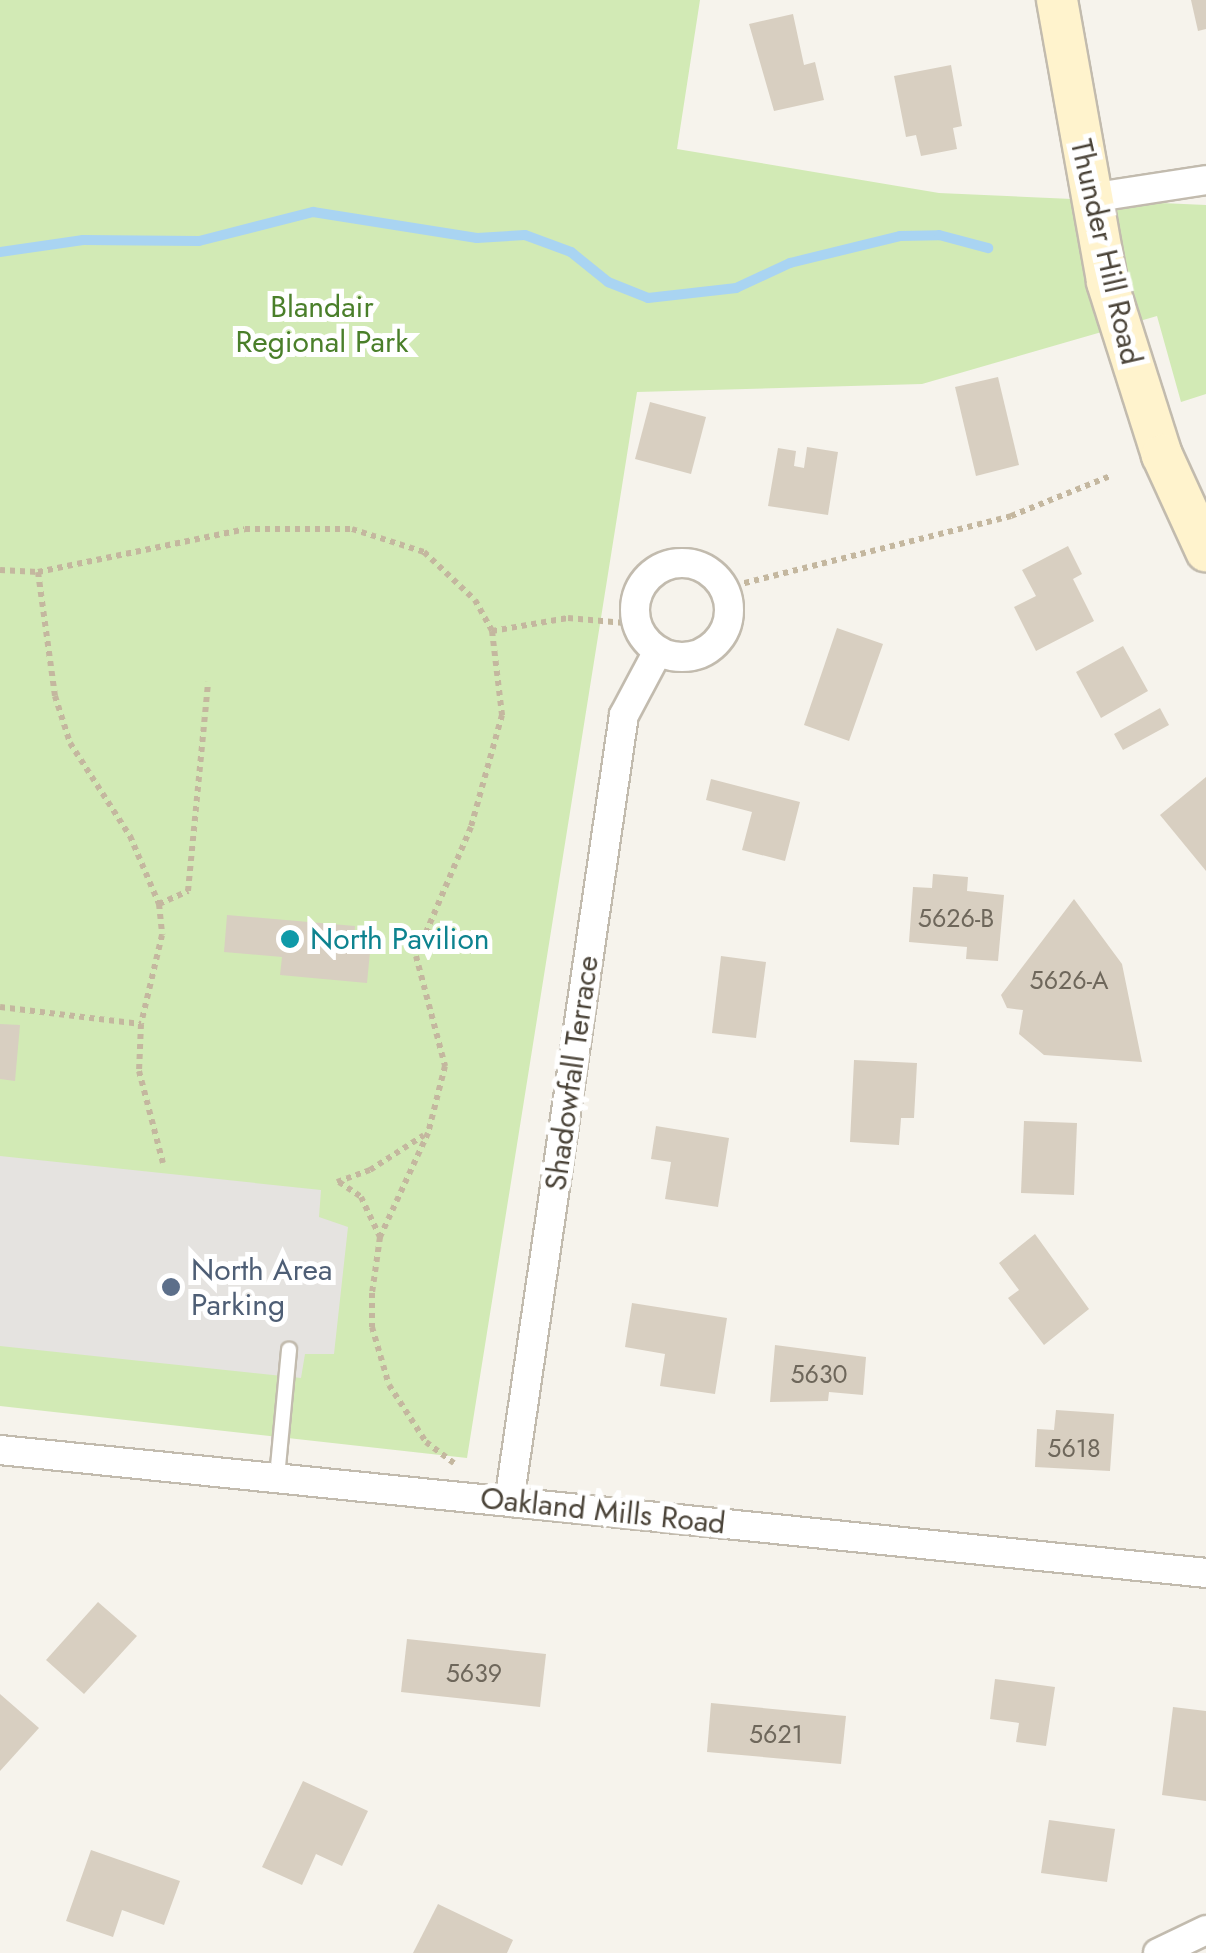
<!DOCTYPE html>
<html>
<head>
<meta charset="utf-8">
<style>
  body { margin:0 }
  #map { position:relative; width:1206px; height:1953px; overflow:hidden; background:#f6f3ec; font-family:Jost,sans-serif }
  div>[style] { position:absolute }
  .green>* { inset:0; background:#d2eab5 }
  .parking>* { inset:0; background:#e5e3e0 }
  .stream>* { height:10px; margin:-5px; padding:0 5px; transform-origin:5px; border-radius:5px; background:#a9d4f2 }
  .building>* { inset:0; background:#d8cfc1 }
  .path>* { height:6px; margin-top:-3px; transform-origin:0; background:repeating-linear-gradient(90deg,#c4b79f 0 5px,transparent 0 10px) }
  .roads { filter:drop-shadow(2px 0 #c2bbae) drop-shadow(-2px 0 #c2bbae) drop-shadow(0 2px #c2bbae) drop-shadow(0 -2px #c2bbae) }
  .lane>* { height:14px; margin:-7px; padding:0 7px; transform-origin:7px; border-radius:7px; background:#fff }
  .street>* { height:28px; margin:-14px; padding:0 14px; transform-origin:14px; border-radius:14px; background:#fff }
  .street>.ring { margin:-14px; padding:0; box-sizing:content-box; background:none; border:28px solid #fff; border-radius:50% }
  .secondary>* { height:40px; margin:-20px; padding:0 20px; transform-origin:20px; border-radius:20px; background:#fff3cd }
  .dots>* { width:28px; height:28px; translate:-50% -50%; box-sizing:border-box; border:5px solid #fff; border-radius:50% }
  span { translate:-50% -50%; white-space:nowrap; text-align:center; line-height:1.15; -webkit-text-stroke:10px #fff; paint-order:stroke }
  .number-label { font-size:25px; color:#6e675b }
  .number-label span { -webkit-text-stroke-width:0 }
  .street-label { font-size:30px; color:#4b4439 }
  .park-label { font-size:30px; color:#4a7f2a }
  .culture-label { font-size:30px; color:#0d838f }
  .left { translate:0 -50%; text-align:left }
  .service-label { font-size:30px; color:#4e5e75 }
</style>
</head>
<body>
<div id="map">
  <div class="green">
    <div style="clip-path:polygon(0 0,700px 0,677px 149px,939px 193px,1206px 205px,1206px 394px,1181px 402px,1157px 316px,922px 384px,637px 392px,467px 1458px,0 1406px)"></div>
  </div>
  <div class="parking">
    <div style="clip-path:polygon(0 1156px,321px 1190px,319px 1217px,348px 1227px,334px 1354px,305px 1354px,301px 1378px,0 1346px)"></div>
  </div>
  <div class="stream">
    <div style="left:0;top:252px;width:84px;rotate:-8.2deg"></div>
    <div style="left:83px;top:240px;width:116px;rotate:0.5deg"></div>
    <div style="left:199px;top:241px;width:118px;rotate:-14.3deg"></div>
    <div style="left:313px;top:212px;width:166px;rotate:9deg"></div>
    <div style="left:477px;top:238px;width:48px;rotate:-3.6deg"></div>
    <div style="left:525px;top:235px;width:49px;rotate:20.3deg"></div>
    <div style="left:571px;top:252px;width:48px;rotate:39deg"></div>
    <div style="left:608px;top:282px;width:43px;rotate:21.8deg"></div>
    <div style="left:648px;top:298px;width:89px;rotate:-6.5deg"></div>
    <div style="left:736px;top:288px;width:60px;rotate:-24.8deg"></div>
    <div style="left:790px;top:263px;width:113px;rotate:-13.8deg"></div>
    <div style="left:900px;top:236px;width:39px;rotate:-1deg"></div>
    <div style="left:939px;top:235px;width:51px;rotate:14.9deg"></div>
  </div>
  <div class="building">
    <div style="clip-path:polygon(1191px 0,1206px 0,1206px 29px,1198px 31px)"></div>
    <div style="clip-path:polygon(793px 14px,804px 65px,815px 62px,824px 100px,774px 111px,749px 24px)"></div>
    <div style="clip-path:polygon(951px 65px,962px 126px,953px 128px,957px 149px,921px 156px,916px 135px,906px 137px,894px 76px)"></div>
    <div style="clip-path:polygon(998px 377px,1019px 465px,976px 476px,955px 387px)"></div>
    <div style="clip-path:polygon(650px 402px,706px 417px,691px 474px,635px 459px)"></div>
    <div style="clip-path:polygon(807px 447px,838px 452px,828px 515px,768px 506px,778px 448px,796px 451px,794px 466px,804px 468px)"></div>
    <div style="clip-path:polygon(1068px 546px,1082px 574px,1073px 579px,1094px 621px,1036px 651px,1014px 607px,1036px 596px,1022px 570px)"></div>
    <div style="clip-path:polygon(837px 628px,883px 644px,849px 741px,804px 725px)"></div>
    <div style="clip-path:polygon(1123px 646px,1148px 691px,1101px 718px,1076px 672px)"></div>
    <div style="clip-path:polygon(1160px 708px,1169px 725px,1123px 750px,1114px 734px)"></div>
    <div style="clip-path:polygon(1206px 777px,1206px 871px,1160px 815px)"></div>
    <div style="clip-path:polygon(711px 779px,800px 802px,785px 861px,742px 850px,752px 812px,706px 800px)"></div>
    <div style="clip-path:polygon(933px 874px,968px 877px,967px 891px,1004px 895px,998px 961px,966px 959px,967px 947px,909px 942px,913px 887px,932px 888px)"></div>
    <div style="clip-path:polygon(1074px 899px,1122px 964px,1142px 1062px,1044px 1055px,1019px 1034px,1023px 1010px,1007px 1008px,1001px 995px)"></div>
    <div style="clip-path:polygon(227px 915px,355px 926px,353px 951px,370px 952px,367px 983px,280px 975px,282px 957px,224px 952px)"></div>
    <div style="clip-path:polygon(721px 956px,766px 962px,756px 1038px,712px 1033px)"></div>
    <div style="clip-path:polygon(0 1024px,20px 1025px,15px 1081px,0 1079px)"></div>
    <div style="clip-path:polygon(854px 1060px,917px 1063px,914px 1118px,901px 1118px,899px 1145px,850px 1142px)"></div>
    <div style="clip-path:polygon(1024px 1121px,1077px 1123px,1074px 1195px,1021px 1193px)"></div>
    <div style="clip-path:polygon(656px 1126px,729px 1138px,718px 1207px,665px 1199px,671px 1162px,651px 1159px)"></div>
    <div style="clip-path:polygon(1035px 1234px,1089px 1309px,1044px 1345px,1008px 1298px,1019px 1290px,999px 1263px)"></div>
    <div style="clip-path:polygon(632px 1303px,727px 1318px,715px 1394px,660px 1386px,665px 1354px,625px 1347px)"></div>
    <div style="clip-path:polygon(775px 1345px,866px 1357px,863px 1395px,829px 1392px,828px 1401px,770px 1402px)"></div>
    <div style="clip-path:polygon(1056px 1410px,1114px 1414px,1110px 1471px,1035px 1467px,1037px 1429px,1054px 1430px)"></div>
    <div style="clip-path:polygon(98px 1602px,137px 1636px,84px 1694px,46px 1660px)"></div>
    <div style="clip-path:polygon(407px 1639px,546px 1654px,540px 1707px,401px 1692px)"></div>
    <div style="clip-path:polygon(995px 1679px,1055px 1687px,1046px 1746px,1016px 1742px,1019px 1723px,990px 1719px)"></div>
    <div style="clip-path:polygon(0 1694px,39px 1728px,0 1771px)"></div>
    <div style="clip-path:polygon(711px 1703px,846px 1716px,841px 1764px,707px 1752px)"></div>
    <div style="clip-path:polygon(1173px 1707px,1206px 1711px,1206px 1801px,1162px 1795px)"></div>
    <div style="clip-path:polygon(303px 1781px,368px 1811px,342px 1866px,316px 1854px,302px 1885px,262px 1867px)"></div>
    <div style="clip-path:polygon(1049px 1820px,1115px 1829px,1107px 1882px,1041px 1873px)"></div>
    <div style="clip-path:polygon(91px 1850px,180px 1881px,164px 1925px,122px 1910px,113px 1937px,66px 1921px)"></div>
    <div style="clip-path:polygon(438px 1904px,513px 1940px,507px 1953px,413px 1953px)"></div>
  </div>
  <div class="path">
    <div style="left:0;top:570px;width:38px;rotate:3deg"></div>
    <div style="left:38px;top:572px;width:211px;rotate:-11.7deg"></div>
    <div style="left:245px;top:529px;width:107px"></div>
    <div style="left:352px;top:529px;width:76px;rotate:17.7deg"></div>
    <div style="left:424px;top:552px;width:70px;rotate:43.3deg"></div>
    <div style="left:475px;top:600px;width:35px;rotate:61deg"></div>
    <div style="left:492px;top:631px;width:85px;rotate:83.2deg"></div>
    <div style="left:502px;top:715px;width:116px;rotate:105.5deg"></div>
    <div style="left:471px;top:827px;width:140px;rotate:113.1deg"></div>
    <div style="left:416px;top:956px;width:114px;rotate:75.2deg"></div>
    <div style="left:445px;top:1066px;width:69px;rotate:104.2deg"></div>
    <div style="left:428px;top:1133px;width:115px;rotate:114.8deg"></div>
    <div style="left:380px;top:1237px;width:57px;rotate:98.1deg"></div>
    <div style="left:372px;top:1293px;width:34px;rotate:90deg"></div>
    <div style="left:372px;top:1327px;width:60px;rotate:73.7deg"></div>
    <div style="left:389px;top:1385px;width:68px;rotate:57deg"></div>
    <div style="left:426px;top:1442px;width:35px;rotate:37deg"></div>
    <div style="left:38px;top:572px;width:125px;rotate:82.2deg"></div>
    <div style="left:55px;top:696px;width:49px;rotate:72.3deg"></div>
    <div style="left:70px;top:743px;width:111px;rotate:57.2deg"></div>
    <div style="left:130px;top:836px;width:74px;rotate:66.9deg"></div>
    <div style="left:159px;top:904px;width:31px;rotate:84deg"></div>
    <div style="left:162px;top:935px;width:91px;rotate:103.3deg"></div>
    <div style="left:141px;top:1024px;width:47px;rotate:92.4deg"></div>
    <div style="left:139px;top:1071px;width:95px;rotate:75.4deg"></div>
    <div style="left:725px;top:588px;width:295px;rotate:-14.1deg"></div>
    <div style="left:1011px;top:516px;width:107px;rotate:-22deg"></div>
    <div style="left:492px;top:631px;width:77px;rotate:-9.7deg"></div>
    <div style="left:568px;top:618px;width:68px;rotate:5deg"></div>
    <div style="left:159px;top:904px;width:32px;rotate:-24deg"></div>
    <div style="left:188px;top:891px;width:210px;rotate:-84.5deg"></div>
    <div style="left:0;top:1007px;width:142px;rotate:6.9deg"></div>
    <div style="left:337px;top:1182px;width:35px;rotate:-20deg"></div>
    <div style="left:370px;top:1170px;width:64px;rotate:-32.9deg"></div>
    <div style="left:339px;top:1182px;width:27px;rotate:34deg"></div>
    <div style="left:361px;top:1197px;width:44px;rotate:64.6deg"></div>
  </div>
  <div class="roads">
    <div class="lane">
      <div style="left:277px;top:1477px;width:128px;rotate:-84.6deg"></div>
    </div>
    <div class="street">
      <div style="left:1090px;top:198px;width:117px;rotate:-8.8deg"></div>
      <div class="ring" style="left:635px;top:563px;width:66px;height:66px"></div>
      <div style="left:0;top:1450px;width:1212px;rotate:5.82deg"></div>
      <div style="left:509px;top:1502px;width:795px;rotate:-81.69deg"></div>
      <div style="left:624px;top:715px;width:72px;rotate:-62deg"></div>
      <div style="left:1158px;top:1953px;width:53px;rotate:-25.6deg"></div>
    </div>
    <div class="secondary">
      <div style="left:1057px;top:0;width:286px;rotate:79.9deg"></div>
      <div style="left:1107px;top:282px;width:182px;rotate:72.4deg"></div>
      <div style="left:1162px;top:455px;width:106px;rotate:65.4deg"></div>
    </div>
  </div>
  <div class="dots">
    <div style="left:290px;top:939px;background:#0f9aa8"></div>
    <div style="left:171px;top:1287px;background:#5c6f8a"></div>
  </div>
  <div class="number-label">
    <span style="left:956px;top:918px">5626-B</span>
    <span style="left:1069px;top:980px">5626-A</span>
    <span style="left:819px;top:1374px">5630</span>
    <span style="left:1074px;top:1448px">5618</span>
    <span style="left:474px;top:1673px">5639</span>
    <span style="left:776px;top:1734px">5621</span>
  </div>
  <div class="street-label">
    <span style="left:1106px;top:252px;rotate:77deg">Thunder Hill Road</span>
    <span style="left:572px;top:1073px;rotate:-82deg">Shadowfall Terrace</span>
    <span style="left:603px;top:1511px;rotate:6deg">Oakland Mills Road</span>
  </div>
  <div class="park-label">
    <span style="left:322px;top:324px">Blandair<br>Regional Park</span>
  </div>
  <div class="culture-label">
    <span class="left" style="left:310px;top:939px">North Pavilion</span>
  </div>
  <div class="service-label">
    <span class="left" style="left:191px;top:1287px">North Area<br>Parking</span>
  </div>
</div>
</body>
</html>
